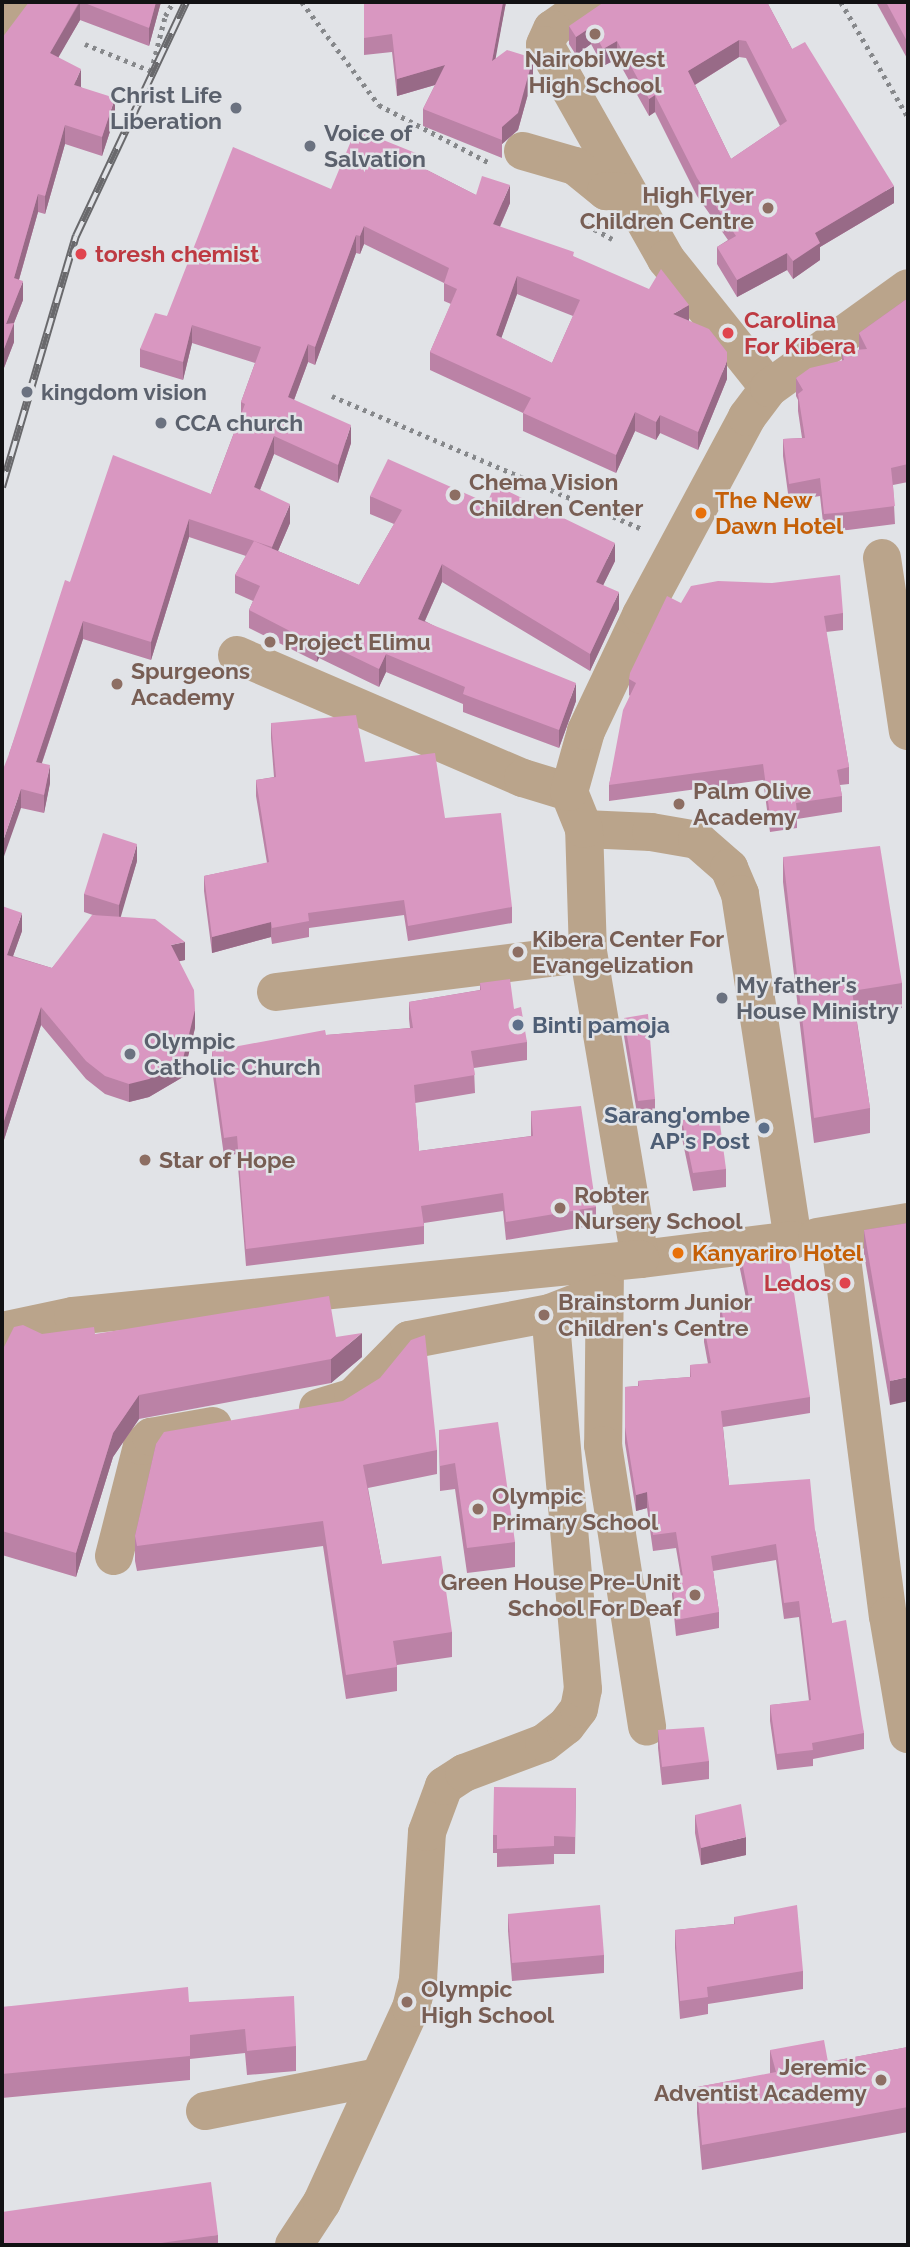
<!DOCTYPE html>
<html>
<head>
<meta charset="utf-8">
<style>
  body { margin:0 }
  #map { position:relative; width:910px; height:2247px; overflow:hidden; background:#e1e3e7; font-family:Raleway,sans-serif }
  div>[style] { position:absolute }
  .path>* { height:4.5px; margin-top:-2.25px; transform-origin:0; background:repeating-linear-gradient(90deg,#86888b 0 3.5px,transparent 0 8.5px) }
  .minor>* { height:38px; margin:-19px; padding:0 19px; transform-origin:19px; border-radius:19px; background:#baa48b }
  .rail>* { height:8px; margin-top:-4px; transform-origin:0; background:repeating-linear-gradient(90deg,#e1e3e7 0 16px,#69696c 0 32px); box-sizing:border-box; border-block:2px solid #69696c }
  .wall>* { inset:0; background:#bb82a6 }
  .shaded-wall>* { inset:0; background:#986a87 }
  .building>* { inset:0; background:#d997c1 }
  .dots>* { width:19px; height:19px; translate:-50% -50%; box-sizing:border-box; border:4px solid #e1e3e7; border-radius:50% }
  span { translate:-50% -50%; white-space:nowrap; text-align:center; line-height:1.15; -webkit-text-stroke:5px #e1e3e7; paint-order:stroke }
  .education-label { font-size:23px; color:#785e54; font-weight:700 }
  .right { translate:-100% -50%; text-align:right }
  .left { translate:0 -50%; text-align:left }
  .worship-label { font-size:23px; color:#5b616d; font-weight:700 }
  .health-label { font-size:23px; color:#be3a42; font-weight:700 }
  .food-label { font-size:23px; color:#c56008; font-weight:700 }
  .service-label { font-size:23px; color:#4e5e75; font-weight:700 }
  .frame { position:absolute; inset:0; border:4px solid #121214; pointer-events:none }
</style>
</head>
<body>
<div id="map">
  <div class="path">
    <div style="left:302px;top:2px;width:129px;rotate:53.2deg"></div>
    <div style="left:379px;top:105px;width:123px;rotate:27.6deg"></div>
    <div style="left:841px;top:2px;width:133px;rotate:59.8deg"></div>
    <div style="left:85px;top:44px;width:71px;rotate:22.2deg"></div>
    <div style="left:151px;top:71px;width:57px;rotate:-75.7deg"></div>
    <div style="left:165px;top:16px;width:16px;rotate:-60deg"></div>
    <div style="left:587px;top:225px;width:29px;rotate:29deg"></div>
    <div style="left:332px;top:396px;width:338px;rotate:23.2deg"></div>
  </div>
  <div class="minor">
    <div style="left:591px;top:2px;width:47px;rotate:145.3deg"></div>
    <div style="left:552px;top:29px;width:17px;rotate:114deg"></div>
    <div style="left:545px;top:45px;width:246px;rotate:60.5deg"></div>
    <div style="left:666px;top:259px;width:165px;rotate:51.4deg"></div>
    <div style="left:2px;top:26px;width:28px;rotate:-60deg"></div>
    <div style="left:523px;top:151px;width:54px;rotate:16.1deg"></div>
    <div style="left:575px;top:166px;width:40px;rotate:39deg"></div>
    <div style="left:606px;top:191px;width:21px;rotate:3deg"></div>
    <div style="left:882px;top:558px;width:175px;rotate:81.5deg"></div>
    <div style="left:237px;top:655px;width:311px;rotate:23.3deg"></div>
    <div style="left:523px;top:778px;width:48px;rotate:16.9deg"></div>
    <div style="left:584px;top:829px;width:67px;rotate:2.6deg"></div>
    <div style="left:651px;top:832px;width:47px;rotate:9.9deg"></div>
    <div style="left:697px;top:840px;width:43px;rotate:41.2deg"></div>
    <div style="left:729px;top:868px;width:28px;rotate:67deg"></div>
    <div style="left:740px;top:894px;width:350px;rotate:81.3deg"></div>
    <div style="left:793px;top:1240px;width:154px;rotate:172.9deg"></div>
    <div style="left:640px;top:1259px;width:310px;rotate:-99.6deg"></div>
    <div style="left:588px;top:953px;width:124px;rotate:-91.8deg"></div>
    <div style="left:584px;top:829px;width:40px;rotate:-112deg"></div>
    <div style="left:569px;top:792px;width:63px;rotate:-74.4deg"></div>
    <div style="left:586px;top:731px;width:128px;rotate:-64.6deg"></div>
    <div style="left:641px;top:615px;width:225px;rotate:-61.8deg"></div>
    <div style="left:747px;top:417px;width:36px;rotate:-53deg"></div>
    <div style="left:769px;top:388px;width:171px;rotate:-35.7deg"></div>
    <div style="left:276px;top:992px;width:314px;rotate:-7.1deg"></div>
    <div style="left:839px;top:1235px;width:384px;rotate:82.7deg"></div>
    <div style="left:888px;top:1616px;width:120px;rotate:80.4deg"></div>
    <div style="left:817px;top:1237px;width:92px;rotate:-9.4deg"></div>
    <div style="left:605px;top:1267px;width:178px;rotate:90.6deg"></div>
    <div style="left:603px;top:1445px;width:285px;rotate:81.1deg"></div>
    <div style="left:2px;top:1331px;width:73px;rotate:-11.9deg"></div>
    <div style="left:73px;top:1316px;width:570px;rotate:-5.74deg"></div>
    <div style="left:318px;top:1408px;width:37px;rotate:-17deg"></div>
    <div style="left:353px;top:1397px;width:80px;rotate:-45.5deg"></div>
    <div style="left:409px;top:1340px;width:144px;rotate:-10.8deg"></div>
    <div style="left:550px;top:1313px;width:58px;rotate:-21.3deg"></div>
    <div style="left:114px;top:1556px;width:114px;rotate:-75.7deg"></div>
    <div style="left:142px;top:1446px;width:13px;rotate:-45deg"></div>
    <div style="left:151px;top:1437px;width:63px;rotate:-10.1deg"></div>
    <div style="left:205px;top:2111px;width:177px;rotate:-11.1deg"></div>
    <div style="left:294px;top:2245px;width:51px;rotate:-56.9deg"></div>
    <div style="left:322px;top:2202px;width:213px;rotate:-65.4deg"></div>
    <div style="left:411px;top:2008px;width:30px;rotate:-76deg"></div>
    <div style="left:418px;top:1979px;width:147px;rotate:-86.5deg"></div>
    <div style="left:427px;top:1832px;width:49px;rotate:-69.7deg"></div>
    <div style="left:444px;top:1786px;width:24px;rotate:-33deg"></div>
    <div style="left:464px;top:1773px;width:85px;rotate:-20.6deg"></div>
    <div style="left:544px;top:1743px;width:28px;rotate:-38deg"></div>
    <div style="left:566px;top:1726px;width:21px;rotate:-53deg"></div>
    <div style="left:579px;top:1709px;width:20px;rotate:-79deg"></div>
    <div style="left:583px;top:1689px;width:377px;rotate:-95deg"></div>
  </div>
  <div class="rail">
    <div style="left:2px;top:487px;width:262px;rotate:-73.6deg"></div>
    <div style="left:76px;top:236px;width:259px;rotate:-64.8deg"></div>
  </div>
  <div class="wall">
    <div style="clip-path:polygon(29px 2px,161px 2px,149px 46px,80px 20px,58px 57px,81px 87px,115px 116px,102px 156px,65px 144px,45px 214px,38px 212px,19px 280px,23px 300px,14px 323px,14px 342px,2px 373px)"></div>
    <div style="clip-path:polygon(364px 2px,506px 2px,495px 58px,533px 76px,518px 130px,502px 144px,502px 158px,423px 126px,423px 109px,435px 85px,397px 96px,392px 52px,364px 55px)"></div>
    <div style="clip-path:polygon(evenodd,767px 2px,792px 49px,894px 203px,820px 247px,820px 260px,793px 279px,787px 270px,737px 297px,717px 264px,717px 247px,728px 240px,697px 196px,655px 112px,649px 116px,617px 59px,603px 66px,591px 44px,576px 55px,569px 44px,569px 26px,767px 2px,739px 57px,746px 58px,780px 126px,731px 159px,695px 85px,739px 57px)"></div>
    <div style="clip-path:polygon(876px 2px,908px 2px,908px 60px)"></div>
    <div style="clip-path:polygon(evenodd,423px 168px,476px 195px,510px 203px,500px 227px,574px 257px,689px 321px,727px 379px,698px 450px,660px 433px,656px 440px,635px 431px,616px 473px,523px 431px,523px 413px,430px 370px,430px 352px,451px 304px,444px 301px,444px 283px,364px 244px,360px 254px,356px 253px,315px 365px,308px 362px,294px 400px,351px 443px,338px 483px,274px 454px,260px 490px,290px 523px,278px 551px,359px 585px,394px 524px,370px 514px,370px 496px,615px 561px,603px 585px,619px 609px,590px 671px,442px 582px,425px 621px,576px 701px,559px 748px,463px 712px,463px 704px,386px 672px,379px 687px,319px 658px,317px 662px,249px 628px,249px 610px,253px 601px,235px 593px,235px 575px,246px 556px,189px 537px,151px 660px,83px 639px,42px 763px,50px 783px,44px 813px,21px 808px,9px 754px,70px 582px,211px 494px,241px 414px,241px 402px,255px 363px,192px 343px,183px 380px,140px 367px,140px 349px,167px 316px,331px 189px,423px 168px,517px 294px,573px 316px,552px 363px,501px 338px,517px 294px)"></div>
    <div style="clip-path:polygon(908px 298px,908px 482px,893px 485px,895px 524px,848px 530px,824px 531px,820px 496px,789px 501px,783px 456px,783px 439px,802px 438px,798px 411px,798px 400px,796px 396px,796px 378px,842px 361px,842px 351px,859px 350px,859px 333px)"></div>
    <div style="clip-path:polygon(681px 603px,843px 613px,843px 630px,826px 632px,849px 767px,849px 784px,840px 785px,842px 796px,842px 812px,797px 819px,797px 828px,770px 832px,763px 780px,609px 801px,609px 785px,630px 696px,629px 695px,629px 679px)"></div>
    <div style="clip-path:polygon(271px 723px,365px 762px,445px 818px,512px 907px,512px 923px,408px 941px,404px 915px,309px 928px,309px 937px,272px 944px,271px 937px,212px 953px,204px 891px,204px 876px,267px 863px,256px 796px,256px 780px,274px 777px,271px 738px)"></div>
    <div style="clip-path:polygon(783px 857px,902px 983px,902px 1008px,856px 1015px,870px 1108px,870px 1133px,814px 1143px,783px 882px)"></div>
    <div style="clip-path:polygon(137px 861px,120px 917px,185px 960px,179px 961px,195px 1028px,183px 1077px,149px 1097px,129px 1102px,105px 1094px,86px 1079px,41px 1025px,2px 1146px,2px 906px,22px 931px,13px 956px,52px 968px,96px 916px,84px 912px,84px 894px)"></div>
    <div style="clip-path:polygon(480px 983px,514px 1009px,527px 1042px,527px 1060px,474px 1068px,475px 1093px,415px 1103px,419px 1151px,531px 1136px,531px 1111px,596px 1207px,596px 1225px,506px 1240px,503px 1211px,424px 1223px,424px 1244px,246px 1266px,237px 1154px,224px 1156px,212px 1069px,212px 1051px,326px 1035px,410px 1028px,409px 1019px,409px 1002px,480px 990px)"></div>
    <div style="clip-path:polygon(624px 1018px,655px 1099px,655px 1117px,638px 1119px,624px 1036px)"></div>
    <div style="clip-path:polygon(682px 1120px,726px 1169px,726px 1187px,693px 1191px,682px 1138px)"></div>
    <div style="clip-path:polygon(908px 1223px,890px 1405px,864px 1254px,864px 1230px)"></div>
    <div style="clip-path:polygon(740px 1252px,810px 1397px,810px 1413px,723px 1427px,729px 1485px,815px 1530px,832px 1623px,864px 1733px,864px 1749px,813px 1759px,813px 1766px,777px 1770px,770px 1721px,770px 1705px,809px 1701px,799px 1617px,784px 1619px,776px 1560px,713px 1571px,719px 1612px,719px 1628px,676px 1636px,672px 1595px,672px 1579px,681px 1577px,676px 1548px,653px 1551px,647px 1508px,636px 1511px,625px 1443px,625px 1387px,638px 1386px,638px 1381px,690px 1377px,690px 1365px,708px 1364px,704px 1342px,704px 1326px,721px 1325px,720px 1318px,720px 1301px,746px 1298px,740px 1269px)"></div>
    <div style="clip-path:polygon(42px 1334px,336px 1337px,362px 1357px,331px 1383px,139px 1419px,113px 1457px,76px 1577px,2px 1555px,2px 1351px)"></div>
    <div style="clip-path:polygon(439px 1430px,515px 1542px,515px 1567px,467px 1573px,455px 1489px,440px 1491px)"></div>
    <div style="clip-path:polygon(156px 1444px,437px 1450px,437px 1474px,368px 1488px,382px 1564px,452px 1632px,452px 1657px,397px 1665px,397px 1691px,346px 1699px,323px 1546px,137px 1571px,135px 1561px,135px 1536px)"></div>
    <div style="clip-path:polygon(658px 1730px,709px 1761px,709px 1779px,662px 1785px,658px 1748px)"></div>
    <div style="clip-path:polygon(576px 1788px,575px 1854px,554px 1854px,554px 1864px,497px 1867px,497px 1853px,493px 1853px,493px 1835px)"></div>
    <div style="clip-path:polygon(695px 1815px,746px 1855px,701px 1865px,695px 1833px)"></div>
    <div style="clip-path:polygon(508px 1914px,604px 1955px,604px 1973px,512px 1981px,508px 1931px)"></div>
    <div style="clip-path:polygon(734px 1917px,803px 1971px,803px 1989px,708px 2004px,708px 2014px,680px 2019px,675px 1948px,675px 1930px,734px 1924px)"></div>
    <div style="clip-path:polygon(189px 2002px,296px 2046px,296px 2071px,247px 2075px,245px 2053px,190px 2059px,190px 2080px,2px 2098px,2px 2007px)"></div>
    <div style="clip-path:polygon(908px 2047px,908px 2132px,702px 2170px,697px 2113px,697px 2087px,770px 2074px,770px 2050px,828px 2062px)"></div>
    <div style="clip-path:polygon(218px 2235px,218px 2245px,2px 2245px)"></div>
  </div>
  <div class="shaded-wall">
    <div style="clip-path:polygon(80px 2px,80px 20px,50px 72px,50px 53px)"></div>
    <div style="clip-path:polygon(156px 2px,161px 2px,149px 46px,149px 28px)"></div>
    <div style="clip-path:polygon(503px 2px,506px 2px,492px 78px,492px 61px)"></div>
    <div style="clip-path:polygon(591px 27px,591px 44px,576px 55px,576px 37px)"></div>
    <div style="clip-path:polygon(739px 40px,739px 57px,688px 89px,688px 71px)"></div>
    <div style="clip-path:polygon(617px 41px,617px 59px,603px 66px,603px 49px)"></div>
    <div style="clip-path:polygon(533px 58px,533px 76px,518px 130px,502px 144px,502px 127px)"></div>
    <div style="clip-path:polygon(445px 65px,445px 82px,397px 96px,397px 79px)"></div>
    <div style="clip-path:polygon(81px 69px,81px 87px,74px 85px)"></div>
    <div style="clip-path:polygon(655px 95px,655px 112px,649px 116px,649px 99px)"></div>
    <div style="clip-path:polygon(115px 98px,115px 116px,102px 156px,102px 137px)"></div>
    <div style="clip-path:polygon(65px 125px,65px 144px,45px 214px,45px 196px)"></div>
    <div style="clip-path:polygon(423px 156px,423px 174px,419px 166px)"></div>
    <div style="clip-path:polygon(510px 185px,510px 203px,493px 242px,493px 224px)"></div>
    <div style="clip-path:polygon(894px 186px,894px 203px,820px 247px,820px 260px,793px 279px,793px 261px,815px 233px)"></div>
    <div style="clip-path:polygon(38px 194px,38px 212px,14px 297px,14px 278px)"></div>
    <div style="clip-path:polygon(364px 226px,364px 244px,360px 254px,360px 236px)"></div>
    <div style="clip-path:polygon(356px 235px,356px 253px,315px 365px,315px 347px)"></div>
    <div style="clip-path:polygon(787px 253px,787px 270px,737px 297px,737px 280px)"></div>
    <div style="clip-path:polygon(517px 276px,517px 294px,496px 353px,496px 335px)"></div>
    <div style="clip-path:polygon(23px 281px,23px 300px,6px 343px,6px 324px)"></div>
    <div style="clip-path:polygon(689px 305px,689px 323px,673px 314px)"></div>
    <div style="clip-path:polygon(14px 323px,14px 342px,2px 373px,2px 354px)"></div>
    <div style="clip-path:polygon(192px 325px,192px 343px,183px 380px,183px 362px)"></div>
    <div style="clip-path:polygon(308px 344px,308px 362px,288px 416px,288px 397px)"></div>
    <div style="clip-path:polygon(727px 361px,727px 379px,698px 450px,698px 432px)"></div>
    <div style="clip-path:polygon(635px 412px,635px 431px,616px 473px,616px 455px)"></div>
    <div style="clip-path:polygon(660px 415px,660px 433px,656px 440px,656px 422px)"></div>
    <div style="clip-path:polygon(351px 425px,351px 443px,338px 483px,338px 465px)"></div>
    <div style="clip-path:polygon(274px 436px,274px 454px,254px 505px,254px 487px)"></div>
    <div style="clip-path:polygon(290px 504px,290px 523px,272px 565px,272px 547px)"></div>
    <div style="clip-path:polygon(189px 519px,189px 537px,151px 660px,151px 642px)"></div>
    <div style="clip-path:polygon(615px 543px,615px 561px,596px 600px,596px 582px)"></div>
    <div style="clip-path:polygon(442px 564px,442px 582px,418px 636px,418px 619px)"></div>
    <div style="clip-path:polygon(619px 592px,619px 609px,590px 671px,590px 654px)"></div>
    <div style="clip-path:polygon(83px 621px,83px 639px,36px 780px,36px 762px)"></div>
    <div style="clip-path:polygon(319px 640px,319px 658px,317px 662px,317px 645px)"></div>
    <div style="clip-path:polygon(386px 654px,386px 672px,379px 687px,379px 669px)"></div>
    <div style="clip-path:polygon(576px 683px,576px 701px,559px 748px,559px 730px)"></div>
    <div style="clip-path:polygon(50px 765px,50px 783px,44px 813px,44px 795px)"></div>
    <div style="clip-path:polygon(21px 789px,21px 808px,2px 862px,2px 844px)"></div>
    <div style="clip-path:polygon(137px 844px,137px 861px,119px 923px,119px 905px)"></div>
    <div style="clip-path:polygon(22px 913px,22px 931px,7px 973px,7px 955px)"></div>
    <div style="clip-path:polygon(271px 922px,271px 937px,212px 953px,212px 937px)"></div>
    <div style="clip-path:polygon(185px 942px,185px 960px,171px 963px,171px 945px)"></div>
    <div style="clip-path:polygon(41px 1007px,41px 1025px,2px 1146px,2px 1127px)"></div>
    <div style="clip-path:polygon(195px 1010px,195px 1028px,183px 1077px,149px 1097px,129px 1102px,129px 1084px)"></div>
    <div style="clip-path:polygon(362px 1333px,362px 1357px,331px 1383px,331px 1359px)"></div>
    <div style="clip-path:polygon(908px 1377px,908px 1401px,890px 1405px,890px 1381px)"></div>
    <div style="clip-path:polygon(139px 1395px,139px 1419px,113px 1457px,76px 1577px,76px 1553px,113px 1433px)"></div>
    <div style="clip-path:polygon(647px 1492px,647px 1508px,636px 1511px,636px 1495px)"></div>
    <div style="clip-path:polygon(746px 1837px,746px 1855px,701px 1865px,701px 1848px)"></div>
  </div>
  <div class="building">
    <div style="clip-path:polygon(29px 2px,79px 2px,50px 53px,81px 69px,74px 85px,115px 98px,102px 137px,65px 125px,45px 196px,38px 194px,14px 278px,23px 281px,6px 324px,14px 323px,2px 354px,2px 38px)"></div>
    <div style="clip-path:polygon(82px 2px,156px 2px,149px 28px)"></div>
    <div style="clip-path:polygon(364px 2px,503px 2px,492px 61px,507px 50px,533px 58px,518px 113px,502px 127px,502px 140px,423px 109px,445px 65px,397px 79px,392px 34px,364px 38px)"></div>
    <div style="clip-path:polygon(evenodd,604px 2px,767px 2px,792px 49px,805px 42px,894px 186px,815px 233px,820px 243px,793px 261px,787px 253px,737px 280px,717px 247px,736px 236px,697px 178px,655px 95px,649px 99px,617px 41px,603px 49px,591px 27px,576px 37px,569px 26px,604px 2px,739px 40px,746px 41px,787px 121px,731px 159px,688px 71px,739px 40px)"></div>
    <div style="clip-path:polygon(886px 2px,908px 2px,908px 43px)"></div>
    <div style="clip-path:polygon(evenodd,356px 129px,423px 156px,419px 166px,476px 195px,482px 176px,510px 185px,493px 224px,574px 252px,573px 256px,649px 289px,661px 269px,689px 305px,673px 314px,709px 329px,727px 352px,727px 361px,698px 432px,660px 415px,656px 422px,635px 412px,616px 455px,523px 413px,531px 398px,430px 352px,457px 289px,444px 283px,449px 268px,364px 226px,360px 236px,356px 235px,315px 347px,308px 344px,288px 397px,351px 425px,338px 465px,274px 436px,254px 487px,290px 504px,272px 547px,189px 519px,151px 642px,83px 621px,36px 762px,50px 765px,44px 795px,21px 789px,2px 844px,2px 772px,9px 754px,65px 580px,70px 582px,113px 455px,211px 494px,245px 404px,241px 402px,261px 347px,192px 325px,183px 362px,140px 349px,155px 313px,167px 316px,233px 147px,331px 189px,356px 129px,517px 276px,580px 300px,552px 363px,496px 335px,517px 276px)"></div>
    <div style="clip-path:polygon(908px 298px,908px 464px,891px 468px,895px 506px,848px 512px,824px 514px,820px 478px,789px 484px,783px 439px,805px 438px,798px 394px,803px 390px,796px 378px,810px 368px,844px 360px,842px 351px,867px 349px,859px 333px)"></div>
    <div style="clip-path:polygon(388px 459px,487px 503px,495px 485px,615px 543px,596px 582px,619px 592px,590px 654px,442px 564px,418px 619px,576px 683px,559px 730px,463px 694px,465px 687px,386px 654px,379px 669px,319px 640px,317px 645px,249px 610px,260px 586px,235px 575px,254px 541px,359px 585px,402px 510px,370px 496px)"></div>
    <div style="clip-path:polygon(840px 575px,843px 613px,824px 616px,849px 767px,837px 770px,842px 796px,796px 803px,797px 812px,770px 816px,763px 764px,609px 785px,623px 710px,636px 683px,629px 679px,630px 673px,667px 596px,681px 603px,691px 586px,718px 581px,772px 583px)"></div>
    <div style="clip-path:polygon(356px 715px,365px 762px,435px 753px,445px 818px,501px 813px,512px 907px,408px 926px,404px 900px,308px 913px,309px 921px,272px 928px,271px 922px,212px 937px,204px 876px,269px 862px,256px 780px,276px 777px,271px 723px)"></div>
    <div style="clip-path:polygon(103px 833px,137px 844px,119px 905px,84px 894px)"></div>
    <div style="clip-path:polygon(880px 846px,902px 983px,852px 991px,870px 1108px,814px 1118px,783px 857px)"></div>
    <div style="clip-path:polygon(2px 906px,22px 913px,7px 955px,52px 968px,92px 915px,155px 919px,185px 942px,171px 945px,194px 990px,195px 1010px,183px 1059px,149px 1079px,129px 1084px,105px 1076px,86px 1061px,41px 1007px,2px 1127px)"></div>
    <div style="clip-path:polygon(510px 979px,514px 1009px,521px 1007px,527px 1042px,471px 1051px,475px 1075px,414px 1085px,419px 1151px,533px 1136px,531px 1111px,581px 1106px,596px 1207px,506px 1222px,503px 1193px,421px 1206px,424px 1226px,246px 1249px,237px 1136px,224px 1138px,212px 1051px,325px 1030px,326px 1035px,413px 1028px,409px 1002px,481px 990px,480px 983px)"></div>
    <div style="clip-path:polygon(648px 1014px,655px 1099px,638px 1101px,624px 1018px)"></div>
    <div style="clip-path:polygon(719px 1116px,726px 1169px,693px 1173px,682px 1120px)"></div>
    <div style="clip-path:polygon(908px 1223px,908px 1377px,890px 1381px,864px 1230px)"></div>
    <div style="clip-path:polygon(787px 1247px,810px 1397px,721px 1411px,729px 1485px,810px 1479px,815px 1530px,832px 1623px,846px 1620px,864px 1733px,812px 1743px,813px 1750px,777px 1754px,770px 1705px,811px 1700px,799px 1601px,784px 1603px,776px 1544px,711px 1556px,719px 1612px,676px 1620px,672px 1579px,683px 1577px,676px 1532px,653px 1535px,647px 1492px,636px 1495px,625px 1427px,625px 1387px,639px 1386px,638px 1381px,691px 1377px,690px 1365px,711px 1363px,704px 1326px,724px 1324px,720px 1301px,749px 1297px,740px 1252px)"></div>
    <div style="clip-path:polygon(329px 1296px,336px 1337px,362px 1333px,331px 1359px,139px 1395px,113px 1433px,76px 1553px,2px 1531px,2px 1351px,14px 1327px,23px 1325px,42px 1334px,94px 1327px,95px 1334px)"></div>
    <div style="clip-path:polygon(425px 1335px,437px 1450px,363px 1465px,382px 1564px,441px 1556px,452px 1632px,393px 1641px,397px 1667px,346px 1675px,323px 1521px,137px 1546px,135px 1536px,156px 1444px,164px 1432px,343px 1401px,380px 1378px,411px 1340px)"></div>
    <div style="clip-path:polygon(498px 1422px,515px 1542px,467px 1548px,455px 1463px,440px 1466px,439px 1430px)"></div>
    <div style="clip-path:polygon(704px 1727px,709px 1761px,662px 1767px,658px 1730px)"></div>
    <div style="clip-path:polygon(494px 1787px,576px 1788px,575px 1837px,554px 1836px,554px 1846px,497px 1849px,497px 1835px,493px 1835px)"></div>
    <div style="clip-path:polygon(741px 1804px,746px 1837px,701px 1848px,695px 1815px)"></div>
    <div style="clip-path:polygon(600px 1905px,604px 1955px,512px 1963px,508px 1914px)"></div>
    <div style="clip-path:polygon(797px 1905px,803px 1971px,707px 1987px,708px 1997px,680px 2001px,675px 1930px,735px 1924px,734px 1917px)"></div>
    <div style="clip-path:polygon(188px 1987px,189px 2002px,294px 1996px,296px 2046px,247px 2051px,245px 2029px,190px 2035px,190px 2056px,2px 2074px,2px 2007px)"></div>
    <div style="clip-path:polygon(824px 2040px,828px 2062px,908px 2047px,908px 2107px,702px 2145px,697px 2087px,776px 2072px,770px 2050px)"></div>
    <div style="clip-path:polygon(211px 2182px,218px 2235px,147px 2245px,2px 2245px,2px 2212px)"></div>
  </div>
  <div class="dots">
    <div style="left:595px;top:34px;background:#8d6e63"></div>
    <div style="left:236px;top:108px;background:#6b7280"></div>
    <div style="left:310px;top:146px;background:#6b7280"></div>
    <div style="left:768px;top:208px;background:#8d6e63"></div>
    <div style="left:81px;top:254px;background:#e0444e"></div>
    <div style="left:728px;top:333px;background:#e0444e"></div>
    <div style="left:27px;top:392px;background:#6b7280"></div>
    <div style="left:161px;top:423px;background:#6b7280"></div>
    <div style="left:455px;top:495px;background:#8d6e63"></div>
    <div style="left:701px;top:513px;background:#e8710a"></div>
    <div style="left:270px;top:642px;background:#8d6e63"></div>
    <div style="left:117px;top:684px;background:#8d6e63"></div>
    <div style="left:679px;top:804px;background:#8d6e63"></div>
    <div style="left:518px;top:952px;background:#8d6e63"></div>
    <div style="left:722px;top:998px;background:#6b7280"></div>
    <div style="left:518px;top:1025px;background:#5c6f8a"></div>
    <div style="left:130px;top:1054px;background:#6b7280"></div>
    <div style="left:764px;top:1128px;background:#5c6f8a"></div>
    <div style="left:145px;top:1160px;background:#8d6e63"></div>
    <div style="left:560px;top:1208px;background:#8d6e63"></div>
    <div style="left:678px;top:1253px;background:#e8710a"></div>
    <div style="left:845px;top:1283px;background:#e0444e"></div>
    <div style="left:544px;top:1315px;background:#8d6e63"></div>
    <div style="left:478px;top:1509px;background:#8d6e63"></div>
    <div style="left:695px;top:1595px;background:#8d6e63"></div>
    <div style="left:407px;top:2002px;background:#8d6e63"></div>
    <div style="left:881px;top:2080px;background:#8d6e63"></div>
  </div>
  <div class="education-label">
    <span style="left:595px;top:72px">Nairobi West<br>High School</span>
    <span class="right" style="left:754px;top:208px">High Flyer<br>Children Centre</span>
    <span class="left" style="left:469px;top:495px">Chema Vision<br>Children Center</span>
    <span class="left" style="left:284px;top:642px">Project Elimu</span>
    <span class="left" style="left:131px;top:684px">Spurgeons<br>Academy</span>
    <span class="left" style="left:693px;top:804px">Palm Olive<br>Academy</span>
    <span class="left" style="left:532px;top:952px">Kibera Center For<br>Evangelization</span>
    <span class="left" style="left:159px;top:1160px">Star of Hope</span>
    <span class="left" style="left:574px;top:1208px">Robter<br>Nursery School</span>
    <span class="left" style="left:558px;top:1315px">Brainstorm Junior<br>Children's Centre</span>
    <span class="left" style="left:492px;top:1509px">Olympic<br>Primary School</span>
    <span class="right" style="left:681px;top:1595px">Green House Pre-Unit<br>School For Deaf</span>
    <span class="left" style="left:421px;top:2002px">Olympic<br>High School</span>
    <span class="right" style="left:867px;top:2080px">Jeremic<br>Adventist Academy</span>
  </div>
  <div class="worship-label">
    <span class="right" style="left:222px;top:108px">Christ Life<br>Liberation</span>
    <span class="left" style="left:324px;top:146px">Voice of<br>Salvation</span>
    <span class="left" style="left:41px;top:392px">kingdom vision</span>
    <span class="left" style="left:175px;top:423px">CCA church</span>
    <span class="left" style="left:736px;top:998px">My father's<br>House Ministry</span>
    <span class="left" style="left:144px;top:1054px">Olympic<br>Catholic Church</span>
  </div>
  <div class="health-label">
    <span class="left" style="left:95px;top:254px">toresh chemist</span>
    <span class="left" style="left:744px;top:333px">Carolina<br>For Kibera</span>
    <span class="right" style="left:831px;top:1283px">Ledos</span>
  </div>
  <div class="food-label">
    <span class="left" style="left:715px;top:513px">The New<br>Dawn Hotel</span>
    <span class="left" style="left:692px;top:1253px">Kanyariro Hotel</span>
  </div>
  <div class="service-label">
    <span class="left" style="left:532px;top:1025px">Binti pamoja</span>
    <span class="right" style="left:750px;top:1128px">Sarang'ombe<br>AP's Post</span>
  </div>
  <div class="frame"></div>
</div>
</body>
</html>
